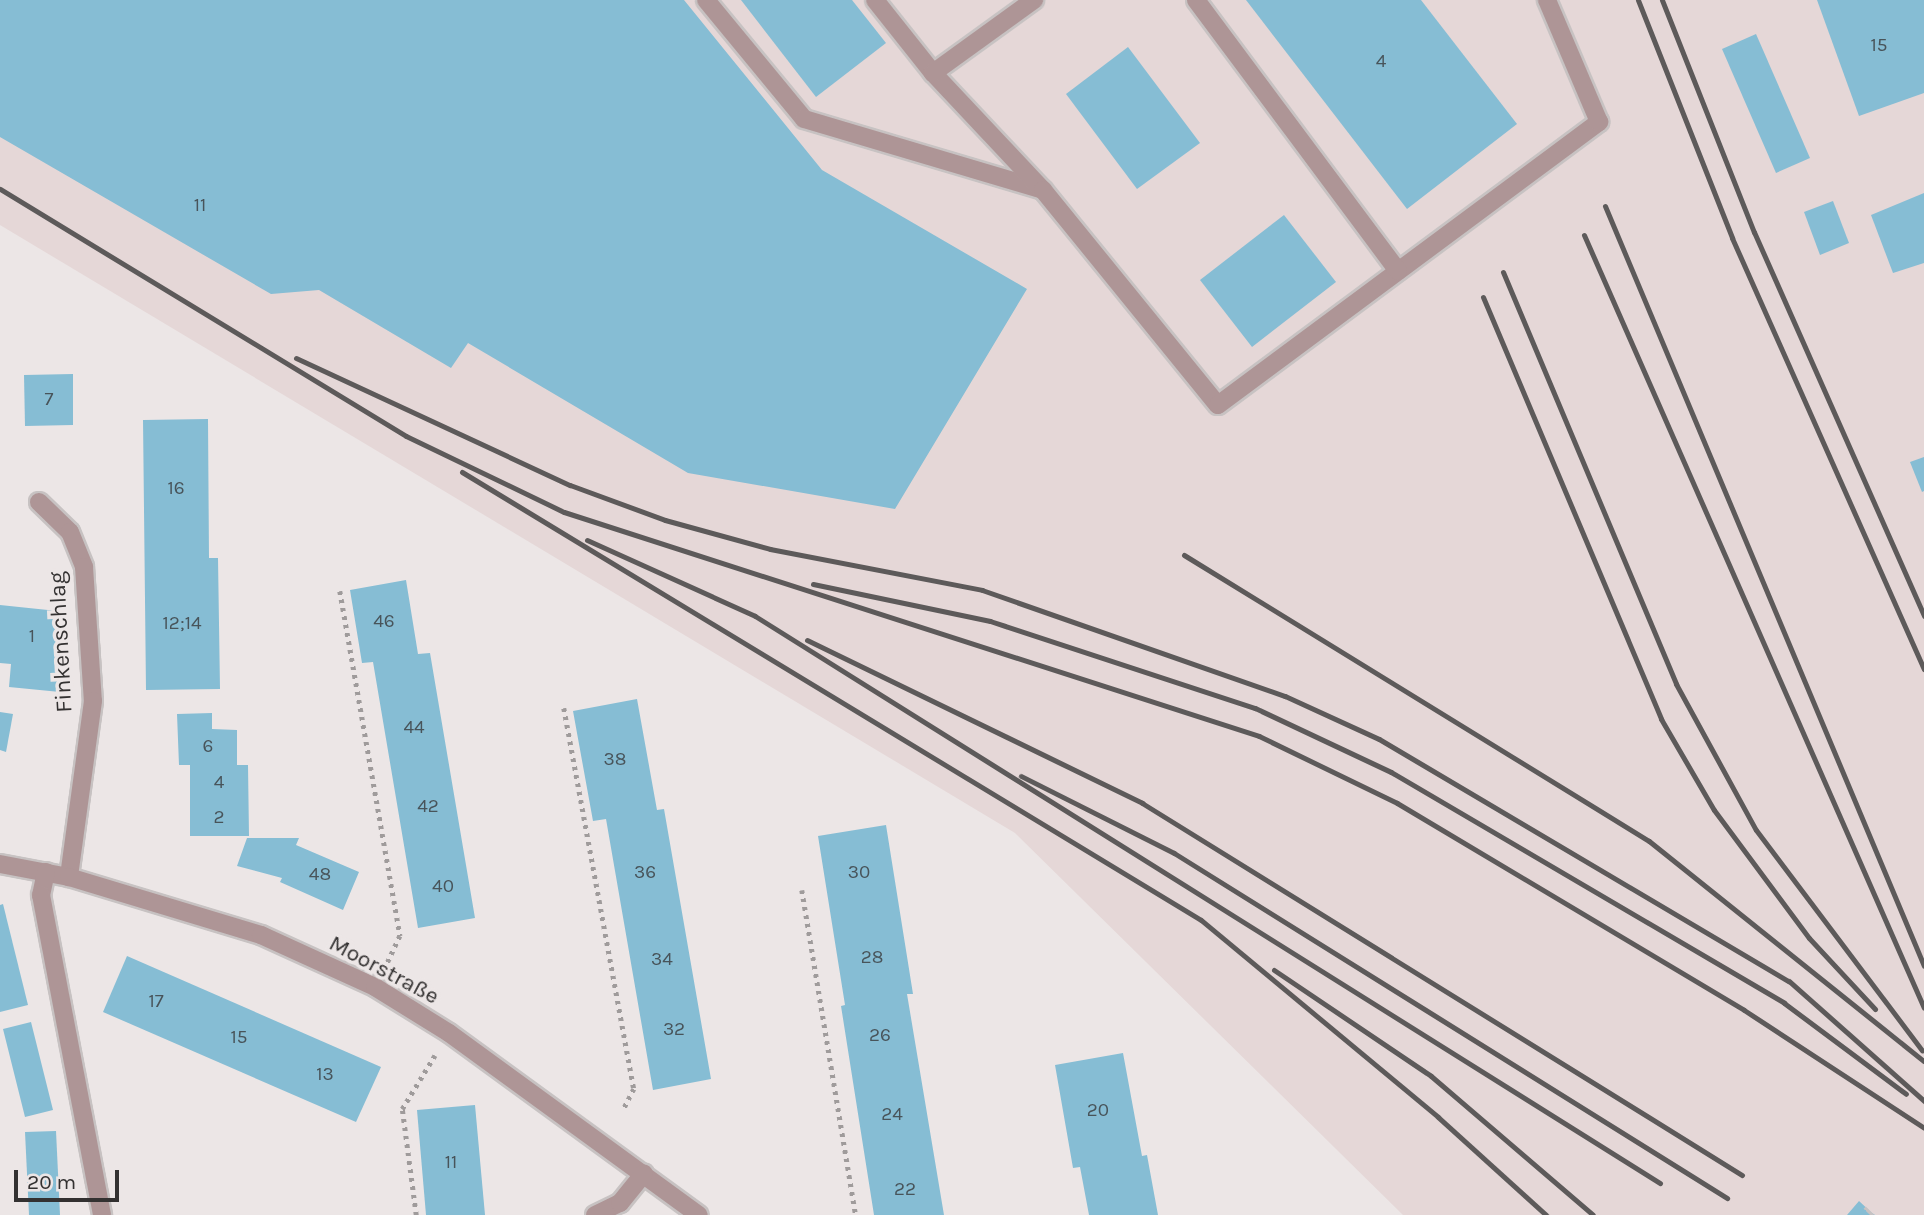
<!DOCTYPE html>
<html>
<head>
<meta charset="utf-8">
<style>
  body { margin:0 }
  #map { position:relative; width:1924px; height:1215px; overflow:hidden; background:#ece6e6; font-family:Karla,sans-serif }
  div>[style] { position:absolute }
  .built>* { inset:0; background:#e5d7d7 }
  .building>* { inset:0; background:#86bdd4 }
  .minor-tunnel>* { height:18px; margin-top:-9px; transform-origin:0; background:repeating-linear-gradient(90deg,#c7c2c2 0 18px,transparent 0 27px) }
  .path>* { height:4.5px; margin-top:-2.25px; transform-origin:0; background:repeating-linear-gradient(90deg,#9f9b9b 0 3.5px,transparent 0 8.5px) }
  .roads { filter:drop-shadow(2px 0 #c7c2c2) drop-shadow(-2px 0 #c7c2c2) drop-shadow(0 2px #c7c2c2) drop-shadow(0 -2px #c7c2c2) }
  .minor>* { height:18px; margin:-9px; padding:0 9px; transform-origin:9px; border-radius:9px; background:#ae9596 }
  .rail>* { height:5px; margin:-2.5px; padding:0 2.5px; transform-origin:2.5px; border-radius:2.5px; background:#5d5a5a }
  span { translate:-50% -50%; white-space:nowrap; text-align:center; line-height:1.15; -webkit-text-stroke:7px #ece6e6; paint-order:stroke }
  .number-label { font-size:19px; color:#48545a }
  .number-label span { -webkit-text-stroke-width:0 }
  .street-label { font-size:23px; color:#333131 }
  .scale { position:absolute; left:14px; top:1170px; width:105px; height:32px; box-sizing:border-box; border:4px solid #333131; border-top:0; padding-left:9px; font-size:21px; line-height:24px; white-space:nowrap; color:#333131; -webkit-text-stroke:5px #ece6e6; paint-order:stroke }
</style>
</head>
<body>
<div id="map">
  <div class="built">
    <div style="clip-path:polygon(0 0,1924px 0,1924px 1215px,1403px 1215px,1015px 833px,0 225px)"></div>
  </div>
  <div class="building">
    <div style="clip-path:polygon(0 0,684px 0,822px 170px,1027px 289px,895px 509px,688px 473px,468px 343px,451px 368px,319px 290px,271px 294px,0 137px)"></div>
    <div style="clip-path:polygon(741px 0,852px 0,886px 43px,816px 97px)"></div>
    <div style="clip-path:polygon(1246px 0,1421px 0,1517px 124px,1407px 209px)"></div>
    <div style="clip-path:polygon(1817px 0,1924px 0,1924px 93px,1859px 116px)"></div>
    <div style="clip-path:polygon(1756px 34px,1810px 158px,1776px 173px,1722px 49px)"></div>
    <div style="clip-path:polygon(1128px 47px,1200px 143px,1137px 189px,1066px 94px)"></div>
    <div style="clip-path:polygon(1924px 193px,1924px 263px,1893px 273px,1871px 215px)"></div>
    <div style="clip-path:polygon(1833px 201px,1849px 243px,1820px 255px,1804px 212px)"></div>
    <div style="clip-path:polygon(1284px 215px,1336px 282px,1252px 347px,1200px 280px)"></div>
    <div style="clip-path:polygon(73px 374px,73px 425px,25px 426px,24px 375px)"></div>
    <div style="clip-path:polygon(208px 419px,209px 558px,218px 558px,220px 689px,146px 690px,143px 420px)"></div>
    <div style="clip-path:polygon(1924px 457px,1924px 491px,1922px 492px,1910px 462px)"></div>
    <div style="clip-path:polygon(406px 580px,418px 654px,430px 653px,475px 918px,418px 928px,373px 662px,362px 663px,350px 590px)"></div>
    <div style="clip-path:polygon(0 605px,67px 612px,60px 692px,9px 687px,11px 664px,0 663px)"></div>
    <div style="clip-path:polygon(637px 699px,657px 810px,664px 809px,711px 1079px,653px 1090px,606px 819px,593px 821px,573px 711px)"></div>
    <div style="clip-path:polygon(0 712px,13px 714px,6px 752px,0 750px)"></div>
    <div style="clip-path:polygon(212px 713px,212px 729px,237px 730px,237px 765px,248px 765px,249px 836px,190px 836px,190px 765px,179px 765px,177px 714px)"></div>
    <div style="clip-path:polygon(886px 825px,913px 994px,907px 994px,944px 1215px,874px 1215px,841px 1006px,845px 1005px,818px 836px)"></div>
    <div style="clip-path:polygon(247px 838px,299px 838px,296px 845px,359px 872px,343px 910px,280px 882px,282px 878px,237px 866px)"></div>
    <div style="clip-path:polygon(3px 904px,28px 1005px,0 1012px,0 905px)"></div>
    <div style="clip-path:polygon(127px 956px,381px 1067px,356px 1122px,103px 1012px)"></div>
    <div style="clip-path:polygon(31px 1022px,53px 1110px,25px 1117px,3px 1029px)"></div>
    <div style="clip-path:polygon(1123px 1053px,1142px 1156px,1147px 1155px,1158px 1215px,1089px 1215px,1080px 1167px,1073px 1168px,1055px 1065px)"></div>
    <div style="clip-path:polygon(475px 1105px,485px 1215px,426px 1215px,417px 1110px)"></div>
    <div style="clip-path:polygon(56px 1131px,60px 1215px,29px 1215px,25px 1132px)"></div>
    <div style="clip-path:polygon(1859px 1201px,1872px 1213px,1875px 1215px,1847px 1215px)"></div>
  </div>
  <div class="minor-tunnel">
    <div style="left:1870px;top:1215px;width:3px;rotate:-45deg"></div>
  </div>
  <div class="path">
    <div style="left:340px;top:591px;width:350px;rotate:80.1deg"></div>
    <div style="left:400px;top:936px;width:31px;rotate:115deg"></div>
    <div style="left:564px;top:708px;width:387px;rotate:79.6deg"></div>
    <div style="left:634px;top:1089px;width:22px;rotate:117deg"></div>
    <div style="left:802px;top:890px;width:329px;rotate:80.6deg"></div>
    <div style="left:416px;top:1215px;width:107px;rotate:-97.5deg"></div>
    <div style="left:402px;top:1109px;width:63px;rotate:-58.6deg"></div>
  </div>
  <div class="roads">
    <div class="minor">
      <div style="left:706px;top:0;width:154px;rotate:50.5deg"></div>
      <div style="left:804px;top:119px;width:249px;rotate:16.5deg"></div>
      <div style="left:875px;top:0;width:93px;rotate:51.5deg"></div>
      <div style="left:933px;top:73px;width:161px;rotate:46.8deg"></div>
      <div style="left:1043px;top:190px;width:277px;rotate:50.9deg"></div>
      <div style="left:1218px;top:405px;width:475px;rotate:-36.6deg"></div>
      <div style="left:1599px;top:122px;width:133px;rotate:-113.1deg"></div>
      <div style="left:1196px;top:0;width:338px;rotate:53.3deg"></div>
      <div style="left:933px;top:73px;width:125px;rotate:-35.9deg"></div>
      <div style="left:39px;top:502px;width:43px;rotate:44.1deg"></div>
      <div style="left:70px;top:532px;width:38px;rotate:68deg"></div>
      <div style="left:84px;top:567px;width:134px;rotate:86.2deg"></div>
      <div style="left:93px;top:701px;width:178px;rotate:97.8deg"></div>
      <div style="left:0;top:864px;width:70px;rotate:10.7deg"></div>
      <div style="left:69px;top:877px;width:201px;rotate:16.8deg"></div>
      <div style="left:261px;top:935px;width:125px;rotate:24.5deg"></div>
      <div style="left:375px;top:987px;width:87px;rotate:31.9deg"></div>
      <div style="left:449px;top:1033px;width:309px;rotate:36.1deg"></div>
      <div style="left:46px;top:872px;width:24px;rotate:102deg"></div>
      <div style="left:41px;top:895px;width:326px;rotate:79.2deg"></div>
      <div style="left:595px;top:1215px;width:28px;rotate:-26deg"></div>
      <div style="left:620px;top:1203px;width:38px;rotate:-51deg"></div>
    </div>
  </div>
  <div class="rail">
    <div style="left:1638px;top:0;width:256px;rotate:68.4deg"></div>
    <div style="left:1732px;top:238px;width:472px;rotate:66deg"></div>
    <div style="left:1662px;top:0;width:250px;rotate:68.4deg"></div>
    <div style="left:1754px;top:232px;width:420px;rotate:66.1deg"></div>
    <div style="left:0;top:189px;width:475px;rotate:31.3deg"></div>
    <div style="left:406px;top:436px;width:175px;rotate:25.7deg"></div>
    <div style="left:564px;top:512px;width:730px;rotate:17.86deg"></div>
    <div style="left:1259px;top:736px;width:153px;rotate:25.9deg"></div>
    <div style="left:1397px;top:803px;width:404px;rotate:30.8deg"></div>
    <div style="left:1744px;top:1010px;width:215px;rotate:33.2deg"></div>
    <div style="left:1605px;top:206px;width:824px;rotate:67.23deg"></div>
    <div style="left:1584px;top:235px;width:844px;rotate:66.26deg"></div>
    <div style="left:1503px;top:272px;width:447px;rotate:67.2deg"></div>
    <div style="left:1676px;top:684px;width:166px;rotate:61.3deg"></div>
    <div style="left:1756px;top:830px;width:276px;rotate:53deg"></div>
    <div style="left:1483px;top:297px;width:458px;rotate:67.1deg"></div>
    <div style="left:1661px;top:719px;width:105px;rotate:59.8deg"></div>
    <div style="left:1714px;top:810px;width:159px;rotate:53.4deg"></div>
    <div style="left:1809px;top:938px;width:97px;rotate:47.1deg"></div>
    <div style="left:296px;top:358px;width:302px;rotate:24.9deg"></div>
    <div style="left:570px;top:485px;width:101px;rotate:20.2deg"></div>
    <div style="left:665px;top:520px;width:109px;rotate:15.4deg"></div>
    <div style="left:770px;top:549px;width:216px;rotate:10.9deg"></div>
    <div style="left:982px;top:590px;width:321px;rotate:19.3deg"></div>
    <div style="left:1285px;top:696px;width:103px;rotate:24.6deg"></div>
    <div style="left:1379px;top:739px;width:476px;rotate:30.6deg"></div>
    <div style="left:1789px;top:981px;width:181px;rotate:41.6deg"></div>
    <div style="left:462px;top:472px;width:864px;rotate:31.23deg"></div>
    <div style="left:1201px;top:920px;width:308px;rotate:39.7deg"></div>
    <div style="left:1438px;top:1117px;width:146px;rotate:42.2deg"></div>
    <div style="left:587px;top:540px;width:184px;rotate:24.3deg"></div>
    <div style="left:755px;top:616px;width:1068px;rotate:32.07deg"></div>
    <div style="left:1184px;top:555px;width:546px;rotate:31.59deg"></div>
    <div style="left:1649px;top:841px;width:352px;rotate:38.7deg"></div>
    <div style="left:813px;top:584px;width:181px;rotate:11.8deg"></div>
    <div style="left:990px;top:621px;width:279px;rotate:18.2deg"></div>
    <div style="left:1255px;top:708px;width:150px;rotate:25.2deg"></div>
    <div style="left:1391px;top:772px;width:456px;rotate:30.4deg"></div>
    <div style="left:1784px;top:1003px;width:152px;rotate:36.7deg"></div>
    <div style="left:807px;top:640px;width:373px;rotate:25.9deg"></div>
    <div style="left:1142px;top:803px;width:706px;rotate:31.8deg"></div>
    <div style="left:1021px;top:776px;width:171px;rotate:26.7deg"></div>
    <div style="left:1174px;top:853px;width:652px;rotate:31.96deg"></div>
    <div style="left:1274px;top:970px;width:189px;rotate:34deg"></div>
    <div style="left:1431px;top:1076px;width:213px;rotate:40.6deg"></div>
  </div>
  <div class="number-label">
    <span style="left:1879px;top:46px">15</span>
    <span style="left:1381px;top:62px">4</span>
    <span style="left:200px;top:206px">11</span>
    <span style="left:49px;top:400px">7</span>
    <span style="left:176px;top:489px">16</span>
    <span style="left:384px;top:622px">46</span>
    <span style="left:182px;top:624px">12;14</span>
    <span style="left:32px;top:637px">1</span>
    <span style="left:414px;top:728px">44</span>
    <span style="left:208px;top:747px">6</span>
    <span style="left:615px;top:760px">38</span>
    <span style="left:219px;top:783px">4</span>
    <span style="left:428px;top:807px">42</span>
    <span style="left:219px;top:818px">2</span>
    <span style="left:645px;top:873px">36</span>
    <span style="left:859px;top:873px">30</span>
    <span style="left:320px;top:875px">48</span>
    <span style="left:443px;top:887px">40</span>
    <span style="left:872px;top:958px">28</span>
    <span style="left:662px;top:960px">34</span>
    <span style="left:156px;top:1002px">17</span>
    <span style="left:674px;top:1030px">32</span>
    <span style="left:880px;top:1036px">26</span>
    <span style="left:239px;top:1038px">15</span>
    <span style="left:325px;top:1075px">13</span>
    <span style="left:1098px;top:1111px">20</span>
    <span style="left:892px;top:1115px">24</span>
    <span style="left:451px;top:1163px">11</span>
    <span style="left:905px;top:1190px">22</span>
  </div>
  <div class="street-label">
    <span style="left:61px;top:642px;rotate:-93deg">Finkenschlag</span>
    <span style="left:384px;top:970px;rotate:28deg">Moorstraße</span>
  </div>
  <div class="scale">20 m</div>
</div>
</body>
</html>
